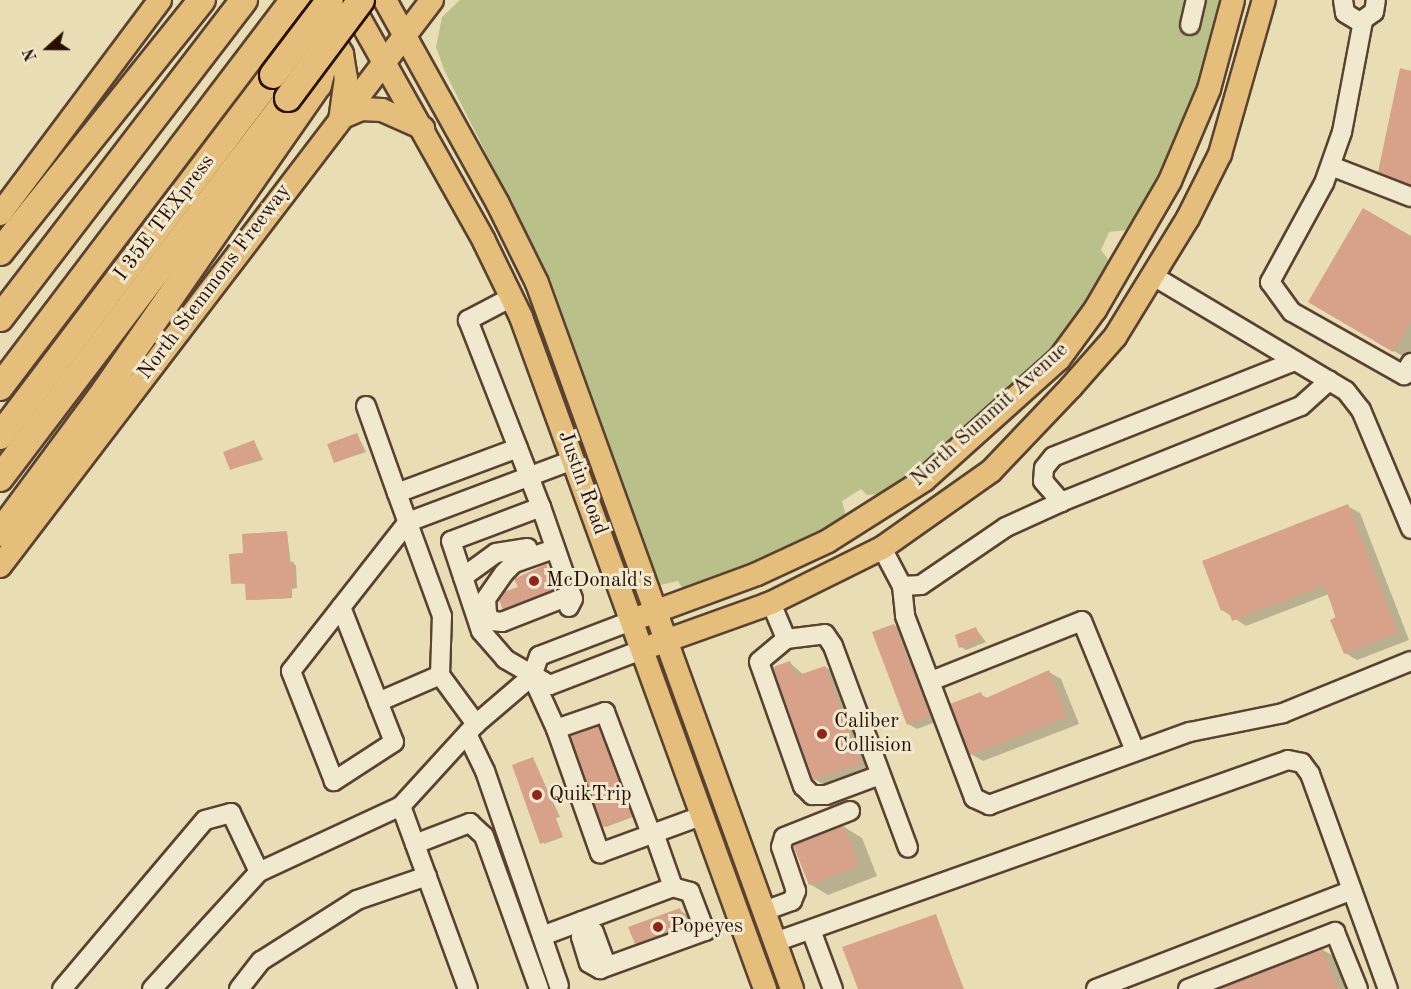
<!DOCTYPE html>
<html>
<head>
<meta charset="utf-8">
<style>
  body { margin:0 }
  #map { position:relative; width:1411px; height:989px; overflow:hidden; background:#e8ddb5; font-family:"Old Standard TT",serif }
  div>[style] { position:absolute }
  .green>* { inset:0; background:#bac08a }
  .shadow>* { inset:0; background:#0003 }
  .building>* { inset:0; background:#d7a18a }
  .roads { filter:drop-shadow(2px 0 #594230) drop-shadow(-2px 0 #594230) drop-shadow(0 2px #594230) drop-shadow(0 -2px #594230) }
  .minor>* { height:18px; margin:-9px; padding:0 9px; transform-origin:9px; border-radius:9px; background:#f0e9cf }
  .major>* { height:22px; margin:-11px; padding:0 11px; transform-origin:11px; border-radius:11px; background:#e4be7a }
  .highway>* { height:26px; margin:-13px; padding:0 13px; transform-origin:13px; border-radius:13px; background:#e4be7a }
  .bridges { filter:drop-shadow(2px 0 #290f03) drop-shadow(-2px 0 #290f03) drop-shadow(0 2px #290f03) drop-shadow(0 -2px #290f03) }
  .highway-bridge>* { height:26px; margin:-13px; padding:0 13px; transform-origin:13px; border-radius:13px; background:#e4be7a }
  .dots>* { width:16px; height:16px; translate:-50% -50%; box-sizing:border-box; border:3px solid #f0e9cf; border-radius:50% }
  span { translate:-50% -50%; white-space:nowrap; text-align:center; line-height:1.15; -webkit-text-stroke:6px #f0e9cf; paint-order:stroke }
  .street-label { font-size:21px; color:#290f03 }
  .poi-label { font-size:21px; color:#290f03 }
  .left { translate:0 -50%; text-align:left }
  .north { position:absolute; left:18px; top:18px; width:60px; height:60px; -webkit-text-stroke:4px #f0e9cf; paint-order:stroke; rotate:249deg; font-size:16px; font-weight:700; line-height:24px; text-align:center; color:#290f03 }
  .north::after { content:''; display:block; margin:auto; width:21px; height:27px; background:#290f03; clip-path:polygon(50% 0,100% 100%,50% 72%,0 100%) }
</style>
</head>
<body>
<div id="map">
  <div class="green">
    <div style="clip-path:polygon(460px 0,1225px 0,1200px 90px,1170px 157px,1127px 230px,1109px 232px,1101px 250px,1115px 268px,1036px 371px,947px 448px,879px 494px,867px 495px,861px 489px,842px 501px,847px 520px,780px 558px,683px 589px,678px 581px,660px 585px,652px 577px,550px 279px,445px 72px,436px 47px,442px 17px)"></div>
  </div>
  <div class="shadow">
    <div style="clip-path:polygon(1411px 72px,1411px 187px,1380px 171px)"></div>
    <div style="clip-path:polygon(1411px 238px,1411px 361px,1310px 302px)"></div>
    <div style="clip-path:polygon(357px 434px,366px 452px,336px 462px)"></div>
    <div style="clip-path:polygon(254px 441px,263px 460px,231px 469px)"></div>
    <div style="clip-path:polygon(1347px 506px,1360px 513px,1409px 640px,1357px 660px,1345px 653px,1329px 594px,1246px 626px,1222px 610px)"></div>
    <div style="clip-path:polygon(287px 533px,291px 564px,296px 565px,297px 588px,292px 589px,292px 598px,250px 600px,246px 584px,233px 583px,245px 555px)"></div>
    <div style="clip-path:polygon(546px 565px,557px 590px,504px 609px,520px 588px)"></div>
    <div style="clip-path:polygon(894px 625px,903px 630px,938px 721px,917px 729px,908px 724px)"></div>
    <div style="clip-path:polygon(976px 629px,986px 642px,966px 650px,961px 647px)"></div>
    <div style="clip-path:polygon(790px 663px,804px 675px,825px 667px,837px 674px,872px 771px,826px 786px,814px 779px)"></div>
    <div style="clip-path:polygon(1049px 672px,1061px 679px,1079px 724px,983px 761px,971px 754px,980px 694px,989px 699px)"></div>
    <div style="clip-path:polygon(598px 728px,633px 817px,606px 827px,604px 826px)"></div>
    <div style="clip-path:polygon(533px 759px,560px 817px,556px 818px,563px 837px,544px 844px)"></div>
    <div style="clip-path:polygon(844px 827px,862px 838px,877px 876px,828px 895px,810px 884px)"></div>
    <div style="clip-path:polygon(679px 910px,688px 915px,694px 931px,645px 949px,636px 943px)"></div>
    <div style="clip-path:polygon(935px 915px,964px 989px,859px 989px)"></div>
    <div style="clip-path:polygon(1323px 950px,1335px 957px,1347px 989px,1220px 989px)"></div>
  </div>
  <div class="building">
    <div style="clip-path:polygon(1400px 68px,1411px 71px,1411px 184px,1378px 172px)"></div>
    <div style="clip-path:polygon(1363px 208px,1411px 236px,1411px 321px,1393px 352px,1308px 302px)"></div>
    <div style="clip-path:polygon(357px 433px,364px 451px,334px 463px,327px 444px)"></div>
    <div style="clip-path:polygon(254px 440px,261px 458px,230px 470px,223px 452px)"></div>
    <div style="clip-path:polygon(1348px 504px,1398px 633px,1344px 654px,1330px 620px,1336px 617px,1324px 585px,1232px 621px,1228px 608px,1221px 611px,1202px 561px)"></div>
    <div style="clip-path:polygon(287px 531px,289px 562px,294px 562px,295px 588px,290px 588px,291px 598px,246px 600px,245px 583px,231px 584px,229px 554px,243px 553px,242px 534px)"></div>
    <div style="clip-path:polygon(546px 564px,555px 589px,503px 610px,499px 600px,504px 592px,518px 587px,514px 579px)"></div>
    <div style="clip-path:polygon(894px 624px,930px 716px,907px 725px,872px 632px)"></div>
    <div style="clip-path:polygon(976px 627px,981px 639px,959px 648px,955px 635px)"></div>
    <div style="clip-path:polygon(790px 661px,796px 676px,825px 666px,861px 764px,813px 780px,773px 667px)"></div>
    <div style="clip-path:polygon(1049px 670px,1067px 717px,970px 755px,950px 704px,981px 692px,984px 699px)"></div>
    <div style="clip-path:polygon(598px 726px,632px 816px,603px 827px,570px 736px)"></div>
    <div style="clip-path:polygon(533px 757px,558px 816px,555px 817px,562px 836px,540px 844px,512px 765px)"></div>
    <div style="clip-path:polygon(844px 826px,859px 866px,809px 885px,793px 845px)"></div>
    <div style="clip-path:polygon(680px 908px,686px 926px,635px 944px,628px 927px)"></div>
    <div style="clip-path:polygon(936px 914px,963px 989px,858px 989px,842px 947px)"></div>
    <div style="clip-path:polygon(1323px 949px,1338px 989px,1219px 989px)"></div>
  </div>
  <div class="roads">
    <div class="minor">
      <div style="left:1343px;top:0;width:13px;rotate:81deg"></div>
      <div style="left:1345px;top:13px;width:17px;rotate:31deg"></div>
      <div style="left:1360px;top:22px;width:17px;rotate:-36deg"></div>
      <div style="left:1374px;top:12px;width:12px;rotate:-81deg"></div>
      <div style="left:1363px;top:21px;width:113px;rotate:100.7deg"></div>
      <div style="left:1342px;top:132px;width:54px;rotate:109.4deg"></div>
      <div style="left:1324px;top:183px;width:113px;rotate:118.6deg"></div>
      <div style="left:1270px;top:282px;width:37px;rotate:54deg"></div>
      <div style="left:1292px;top:312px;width:129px;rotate:29.4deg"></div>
      <div style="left:1404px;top:375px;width:14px;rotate:-60deg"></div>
      <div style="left:1190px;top:25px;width:26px;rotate:-77deg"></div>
      <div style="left:1331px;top:166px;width:86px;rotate:21.2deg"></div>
      <div style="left:1155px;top:277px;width:222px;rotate:30.8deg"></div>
      <div style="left:1346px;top:391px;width:24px;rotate:52deg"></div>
      <div style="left:1361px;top:410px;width:129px;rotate:67.2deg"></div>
      <div style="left:512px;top:297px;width:50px;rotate:152.4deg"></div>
      <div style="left:468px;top:320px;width:201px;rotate:68.7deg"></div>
      <div style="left:541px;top:507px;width:96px;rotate:159.3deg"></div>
      <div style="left:451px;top:541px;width:95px;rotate:71.6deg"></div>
      <div style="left:481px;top:631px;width:37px;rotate:49deg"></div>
      <div style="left:505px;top:659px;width:52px;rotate:30deg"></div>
      <div style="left:550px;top:685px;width:97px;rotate:-21deg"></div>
      <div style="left:1295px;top:361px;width:260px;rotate:158.4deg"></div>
      <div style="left:1053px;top:457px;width:14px;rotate:129deg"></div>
      <div style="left:1044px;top:468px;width:13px;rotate:94deg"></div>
      <div style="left:1043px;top:481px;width:28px;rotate:49deg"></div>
      <div style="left:1061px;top:502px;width:258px;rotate:-21.8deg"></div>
      <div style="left:1301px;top:406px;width:38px;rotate:-42deg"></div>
      <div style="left:366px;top:406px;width:92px;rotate:70.4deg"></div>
      <div style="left:397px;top:493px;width:129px;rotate:-20.4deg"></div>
      <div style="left:541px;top:507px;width:97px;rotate:70.8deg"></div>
      <div style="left:573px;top:599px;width:9px;rotate:117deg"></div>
      <div style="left:882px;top:548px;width:43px;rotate:62.2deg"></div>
      <div style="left:902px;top:586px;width:30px;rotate:84deg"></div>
      <div style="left:905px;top:616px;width:195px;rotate:69.2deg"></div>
      <div style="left:974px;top:798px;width:17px;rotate:25deg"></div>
      <div style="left:989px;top:805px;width:214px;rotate:-20deg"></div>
      <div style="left:1190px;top:732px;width:95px;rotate:-11.5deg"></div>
      <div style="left:1283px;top:713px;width:138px;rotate:-22.1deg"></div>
      <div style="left:554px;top:549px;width:42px;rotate:160.7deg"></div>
      <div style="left:514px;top:563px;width:14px;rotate:135deg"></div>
      <div style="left:504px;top:573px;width:32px;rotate:125deg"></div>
      <div style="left:486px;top:599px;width:15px;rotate:86deg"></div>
      <div style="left:487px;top:614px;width:9px;rotate:54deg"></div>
      <div style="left:492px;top:621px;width:10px;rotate:6deg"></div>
      <div style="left:502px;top:622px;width:74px;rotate:-21.4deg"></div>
      <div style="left:463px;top:577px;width:41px;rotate:-36deg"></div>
      <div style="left:496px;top:553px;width:32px;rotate:-9deg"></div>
      <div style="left:902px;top:586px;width:19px;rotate:-3deg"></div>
      <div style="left:921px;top:585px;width:103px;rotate:-34.3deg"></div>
      <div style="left:1006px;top:527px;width:60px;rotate:-24.4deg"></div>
      <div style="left:771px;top:603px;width:39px;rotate:67deg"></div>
      <div style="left:786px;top:639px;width:35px;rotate:140deg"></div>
      <div style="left:759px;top:662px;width:132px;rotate:70.5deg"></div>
      <div style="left:803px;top:786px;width:13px;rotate:45deg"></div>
      <div style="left:812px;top:795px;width:14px"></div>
      <div style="left:826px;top:795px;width:58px;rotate:-20.3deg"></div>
      <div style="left:341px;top:607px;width:145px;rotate:68.6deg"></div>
      <div style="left:394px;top:742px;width:72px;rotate:147deg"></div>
      <div style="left:334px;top:781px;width:118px;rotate:-111.4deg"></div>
      <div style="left:291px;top:671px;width:189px;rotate:-51.9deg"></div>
      <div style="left:408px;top:522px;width:176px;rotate:-20.6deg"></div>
      <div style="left:631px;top:621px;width:98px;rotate:159.2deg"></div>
      <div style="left:539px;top:656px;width:21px;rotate:109deg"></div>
      <div style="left:532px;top:676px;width:58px;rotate:65.6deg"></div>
      <div style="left:556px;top:729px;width:132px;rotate:70.5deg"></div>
      <div style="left:600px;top:853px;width:108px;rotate:-20.1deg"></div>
      <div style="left:786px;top:639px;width:39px;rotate:-7deg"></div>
      <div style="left:825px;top:634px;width:14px;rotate:56deg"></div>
      <div style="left:833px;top:646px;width:215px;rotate:69.6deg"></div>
      <div style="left:440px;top:675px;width:61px;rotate:53.7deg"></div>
      <div style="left:931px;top:681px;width:162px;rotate:-21.7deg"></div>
      <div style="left:1082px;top:621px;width:140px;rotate:67.8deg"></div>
      <div style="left:378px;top:702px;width:68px;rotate:-23.5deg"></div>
      <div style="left:440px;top:675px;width:59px;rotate:-88.1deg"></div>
      <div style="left:442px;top:616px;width:131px;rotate:-110.1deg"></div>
      <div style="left:556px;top:729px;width:52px;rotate:-19.1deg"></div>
      <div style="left:605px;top:712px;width:130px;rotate:69.3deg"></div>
      <div style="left:467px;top:734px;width:41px;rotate:64.1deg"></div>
      <div style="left:485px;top:771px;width:227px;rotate:71deg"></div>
      <div style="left:401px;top:806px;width:195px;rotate:69.9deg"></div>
      <div style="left:415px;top:844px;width:59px;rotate:-20.9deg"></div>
      <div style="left:470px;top:823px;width:19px;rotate:43deg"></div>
      <div style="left:484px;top:836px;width:163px;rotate:70.2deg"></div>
      <div style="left:764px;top:911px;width:30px;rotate:-20deg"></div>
      <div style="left:792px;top:901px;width:11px;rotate:-68deg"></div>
      <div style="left:796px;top:891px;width:46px;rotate:-108.8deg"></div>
      <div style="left:781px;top:847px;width:10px;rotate:-73deg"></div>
      <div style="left:784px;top:837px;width:71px;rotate:-21.5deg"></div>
      <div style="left:582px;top:921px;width:9px;rotate:69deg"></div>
      <div style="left:585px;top:929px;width:9px;rotate:117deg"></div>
      <div style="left:581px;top:937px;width:27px;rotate:73deg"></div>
      <div style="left:589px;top:963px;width:13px;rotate:29deg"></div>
      <div style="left:600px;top:969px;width:112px;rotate:-19.9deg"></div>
      <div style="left:705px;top:931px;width:42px;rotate:-111deg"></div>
      <div style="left:690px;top:892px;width:18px;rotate:-164deg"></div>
      <div style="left:585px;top:929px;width:9px;rotate:18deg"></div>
      <div style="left:594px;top:932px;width:27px;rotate:70deg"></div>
      <div style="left:603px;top:957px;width:12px;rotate:104deg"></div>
      <div style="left:811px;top:930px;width:63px;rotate:69.6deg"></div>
      <div style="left:542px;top:936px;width:140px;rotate:-20.5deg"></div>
      <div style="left:673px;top:887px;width:57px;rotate:-109.4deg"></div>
      <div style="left:775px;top:942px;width:544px;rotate:-19.53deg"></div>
      <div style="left:1288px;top:760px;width:14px;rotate:12deg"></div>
      <div style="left:1302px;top:763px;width:14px;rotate:54deg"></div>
      <div style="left:1310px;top:774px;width:229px;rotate:70.1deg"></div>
      <div style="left:62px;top:989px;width:221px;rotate:-49.8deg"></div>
      <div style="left:205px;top:820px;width:27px;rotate:-15deg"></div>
      <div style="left:231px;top:813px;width:65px;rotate:64.6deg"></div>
      <div style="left:152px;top:989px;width:159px;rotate:-47.6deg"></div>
      <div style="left:259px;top:872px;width:157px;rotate:-24.9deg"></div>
      <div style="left:401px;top:806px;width:111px;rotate:-47.6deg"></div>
      <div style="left:476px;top:724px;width:74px;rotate:-40.6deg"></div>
      <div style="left:239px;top:989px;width:36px;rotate:-52deg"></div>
      <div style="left:261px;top:961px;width:114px;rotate:-32.4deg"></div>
      <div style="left:357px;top:900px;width:74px;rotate:-18.9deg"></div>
      <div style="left:1096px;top:989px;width:274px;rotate:-21.1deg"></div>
      <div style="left:1188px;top:989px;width:158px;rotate:-21.2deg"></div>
      <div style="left:1335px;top:932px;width:61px;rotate:68deg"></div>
    </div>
    <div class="major">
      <div style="left:310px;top:0;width:63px;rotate:59.3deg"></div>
      <div style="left:342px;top:54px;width:24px;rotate:81deg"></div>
      <div style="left:346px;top:78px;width:35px;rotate:98deg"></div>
      <div style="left:349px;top:0;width:276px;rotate:60.7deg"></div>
      <div style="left:484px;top:241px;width:85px;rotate:64deg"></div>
      <div style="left:521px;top:317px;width:715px;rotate:70.04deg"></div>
      <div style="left:385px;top:0;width:233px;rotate:61deg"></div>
      <div style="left:498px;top:204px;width:88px;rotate:63.7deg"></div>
      <div style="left:537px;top:283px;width:751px;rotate:70.14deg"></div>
      <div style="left:340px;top:118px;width:23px;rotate:-23deg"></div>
      <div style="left:361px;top:109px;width:21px;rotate:3deg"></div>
      <div style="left:382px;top:110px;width:45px;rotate:23.7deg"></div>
      <div style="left:0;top:214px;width:267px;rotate:-53.2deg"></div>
      <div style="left:0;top:566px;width:712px;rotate:-52.65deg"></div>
      <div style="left:643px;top:616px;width:121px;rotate:-20.2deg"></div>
      <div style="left:757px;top:574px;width:78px;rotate:-24.9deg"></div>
      <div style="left:828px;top:541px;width:114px;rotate:-32.4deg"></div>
      <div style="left:924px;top:480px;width:181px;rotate:-41.9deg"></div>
      <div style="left:1059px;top:359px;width:61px;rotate:-53.7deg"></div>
      <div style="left:1095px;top:310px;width:149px;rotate:-59.8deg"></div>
      <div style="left:1170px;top:181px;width:100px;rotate:-67deg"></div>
      <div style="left:1209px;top:89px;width:92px;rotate:-74.9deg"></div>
      <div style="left:654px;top:645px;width:124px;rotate:-19.7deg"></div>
      <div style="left:771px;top:603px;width:124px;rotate:-26.4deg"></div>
      <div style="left:882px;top:548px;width:133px;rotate:-35.2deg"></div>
      <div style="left:991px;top:471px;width:116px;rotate:-46.4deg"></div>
      <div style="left:1071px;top:387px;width:67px;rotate:-48.7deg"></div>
      <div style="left:1115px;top:337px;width:140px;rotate:-58.5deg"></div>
      <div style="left:1188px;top:218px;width:72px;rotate:-63.4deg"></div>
      <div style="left:1220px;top:154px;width:160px;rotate:-74.1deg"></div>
    </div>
    <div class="highway">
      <div style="left:0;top:252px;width:323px;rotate:-51.3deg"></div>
      <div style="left:0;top:318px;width:401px;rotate:-52.5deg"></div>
      <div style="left:0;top:387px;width:486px;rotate:-52.8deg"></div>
      <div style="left:0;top:436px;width:453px;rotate:-52.9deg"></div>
      <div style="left:0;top:478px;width:477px;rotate:-52.8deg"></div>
      <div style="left:0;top:533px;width:177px;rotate:-53.5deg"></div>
      <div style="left:105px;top:391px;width:373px;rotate:-55.2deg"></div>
      <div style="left:318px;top:85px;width:44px;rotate:-75.7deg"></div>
    </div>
  </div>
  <div class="bridges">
    <div class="highway-bridge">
      <div style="left:273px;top:75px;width:94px;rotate:-52.8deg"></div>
      <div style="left:288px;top:98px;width:122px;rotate:-53.3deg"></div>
    </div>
  </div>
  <div class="dots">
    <div style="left:534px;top:581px;background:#8f2418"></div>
    <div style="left:822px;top:734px;background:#8f2418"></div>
    <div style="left:537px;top:795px;background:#8f2418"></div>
    <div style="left:658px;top:927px;background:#8f2418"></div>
  </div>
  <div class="street-label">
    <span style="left:165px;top:218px;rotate:-53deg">I 35E TEXpress</span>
    <span style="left:215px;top:282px;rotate:-53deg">North Stemmons Freeway</span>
    <span style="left:990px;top:415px;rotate:-42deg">North Summit Avenue</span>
    <span style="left:582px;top:483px;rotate:70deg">Justin Road</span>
  </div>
  <div class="poi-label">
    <span class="left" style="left:546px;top:581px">McDonald's</span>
    <span class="left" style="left:834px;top:734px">Caliber<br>Collision</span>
    <span class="left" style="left:549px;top:795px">QuikTrip</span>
    <span class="left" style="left:670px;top:927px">Popeyes</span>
  </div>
  <div class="north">N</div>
</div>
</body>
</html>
